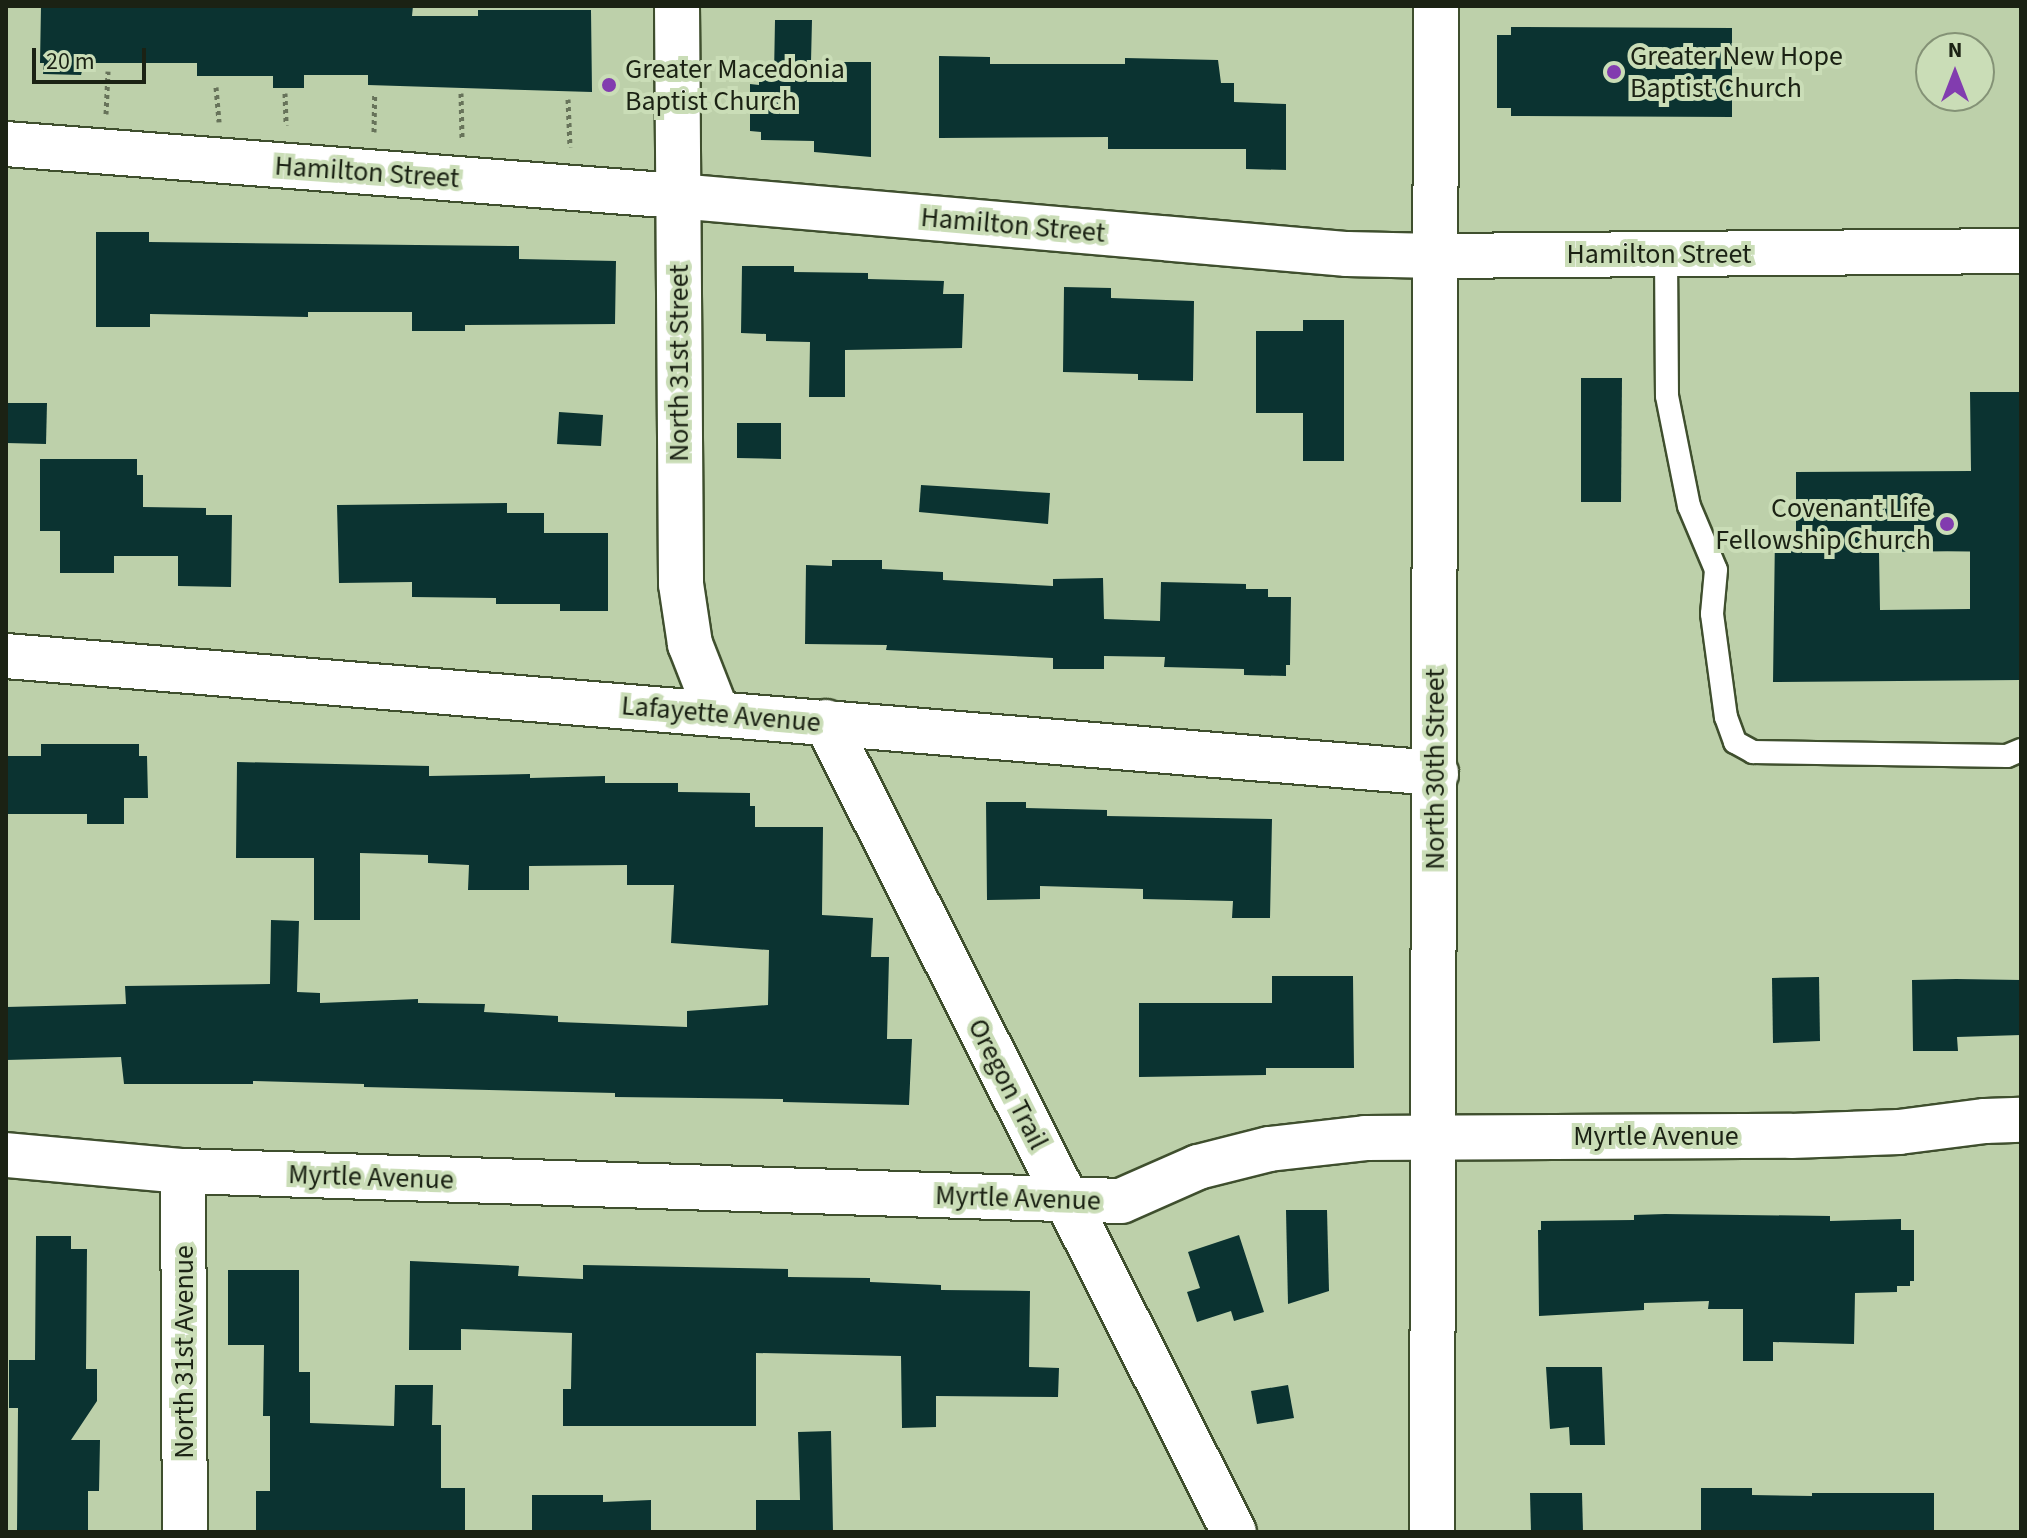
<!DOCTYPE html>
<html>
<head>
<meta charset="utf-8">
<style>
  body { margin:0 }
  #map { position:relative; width:2027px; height:1538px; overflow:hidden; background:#bdd0aa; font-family:"Source Sans 3",sans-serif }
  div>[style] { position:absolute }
  .building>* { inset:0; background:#0b3331 }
  .path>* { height:5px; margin-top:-2.5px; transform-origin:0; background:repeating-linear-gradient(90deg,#67735a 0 4px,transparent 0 8px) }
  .roads { filter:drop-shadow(2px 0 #3f4f2e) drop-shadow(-2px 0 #3f4f2e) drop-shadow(0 2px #3f4f2e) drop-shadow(0 -2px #3f4f2e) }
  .service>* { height:22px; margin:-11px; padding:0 11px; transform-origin:11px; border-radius:11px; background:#fff }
  .minor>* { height:44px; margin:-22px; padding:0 22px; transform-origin:22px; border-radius:22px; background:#fff }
  .secondary>* { height:44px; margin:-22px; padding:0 22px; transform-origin:22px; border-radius:22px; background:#fff }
  .dots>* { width:22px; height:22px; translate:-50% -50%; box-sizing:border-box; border:4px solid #caddb7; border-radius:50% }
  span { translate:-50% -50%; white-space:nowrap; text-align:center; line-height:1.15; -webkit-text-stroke:8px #caddb7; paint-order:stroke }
  .poi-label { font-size:28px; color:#1b2214 }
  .left { translate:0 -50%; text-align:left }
  .right { translate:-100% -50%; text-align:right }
  .street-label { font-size:28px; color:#1b2214 }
  .frame { position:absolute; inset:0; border:8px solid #1b2214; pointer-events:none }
  .north { position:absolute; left:1915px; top:32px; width:80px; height:80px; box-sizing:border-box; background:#caddb7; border:2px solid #849276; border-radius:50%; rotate:0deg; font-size:22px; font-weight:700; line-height:32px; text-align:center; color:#1b2214 }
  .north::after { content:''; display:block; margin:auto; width:28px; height:36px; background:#823caf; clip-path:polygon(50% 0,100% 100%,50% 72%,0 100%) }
  .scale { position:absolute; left:32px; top:48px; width:114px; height:36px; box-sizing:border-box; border:4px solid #1b2214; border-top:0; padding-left:10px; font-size:24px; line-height:28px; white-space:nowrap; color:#1b2214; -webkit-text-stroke:6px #caddb7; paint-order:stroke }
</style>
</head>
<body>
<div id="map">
  <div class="building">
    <div style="clip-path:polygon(41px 6px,413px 6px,412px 16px,478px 16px,478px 10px,591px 10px,592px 92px,368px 85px,368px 75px,304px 75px,304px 88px,273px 88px,273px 76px,197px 76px,197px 63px,84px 63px,81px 75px,43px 74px,44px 63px,40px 63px)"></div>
    <div style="clip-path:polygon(775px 20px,812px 20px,811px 62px,871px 62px,871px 157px,814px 152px,814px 141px,761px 140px,761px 132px,750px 131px,750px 84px,759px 85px,759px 75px,774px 75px)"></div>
    <div style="clip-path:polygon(1511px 27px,1732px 28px,1732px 117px,1511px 116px,1511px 108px,1497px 108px,1497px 35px,1511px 35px)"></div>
    <div style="clip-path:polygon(939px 56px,990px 57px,990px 64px,1125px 64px,1125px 58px,1218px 60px,1221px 83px,1234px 83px,1234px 102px,1286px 104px,1286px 170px,1246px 169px,1246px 149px,1108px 149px,1108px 137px,939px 138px)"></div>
    <div style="clip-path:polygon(96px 232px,149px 232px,149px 242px,519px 246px,519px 259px,616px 261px,615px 324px,465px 325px,465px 331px,412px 331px,412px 312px,308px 312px,308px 317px,150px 314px,150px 327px,96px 327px)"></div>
    <div style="clip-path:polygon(742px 266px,794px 266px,794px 272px,868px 273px,868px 279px,944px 281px,943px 294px,964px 294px,962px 348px,845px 350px,845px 397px,809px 397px,810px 342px,766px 341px,766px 334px,741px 333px)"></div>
    <div style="clip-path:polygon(1064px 287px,1111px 288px,1111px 298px,1194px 301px,1193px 381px,1138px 380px,1138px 374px,1063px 372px)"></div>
    <div style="clip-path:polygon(1303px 320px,1344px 320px,1344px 461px,1303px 461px,1303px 413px,1256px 413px,1256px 331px,1303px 331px)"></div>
    <div style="clip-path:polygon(1581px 378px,1622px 378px,1621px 502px,1581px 502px)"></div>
    <div style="clip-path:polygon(evenodd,1970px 392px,2021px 392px,2021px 680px,1773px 682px,1775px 534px,1796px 533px,1796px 472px,1971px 471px,1970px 392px,1970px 551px,1970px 609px,1880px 610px,1879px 552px,1970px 551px)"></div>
    <div style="clip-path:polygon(6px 403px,47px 403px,46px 444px,6px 443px)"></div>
    <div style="clip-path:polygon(559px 412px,603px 415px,601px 446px,557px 444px)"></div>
    <div style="clip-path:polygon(737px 423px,781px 423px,781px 459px,737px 458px)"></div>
    <div style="clip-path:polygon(40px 459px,137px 459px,137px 475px,143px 475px,143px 507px,206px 508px,206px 515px,232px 515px,231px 587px,178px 586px,178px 556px,114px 556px,114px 573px,60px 573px,60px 531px,40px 531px)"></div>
    <div style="clip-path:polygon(921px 485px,1050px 493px,1048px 524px,919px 512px)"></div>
    <div style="clip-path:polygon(507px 503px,507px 513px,544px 513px,544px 533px,608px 533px,608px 611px,560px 611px,560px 604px,496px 604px,496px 598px,412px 597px,412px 582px,339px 583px,337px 505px)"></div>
    <div style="clip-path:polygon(832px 560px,882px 560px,882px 569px,943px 572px,943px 580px,1053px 586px,1053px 579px,1103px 578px,1104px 619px,1160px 621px,1161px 582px,1246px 584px,1246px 589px,1268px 589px,1268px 597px,1291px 597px,1290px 665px,1286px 665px,1286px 676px,1244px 675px,1244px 669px,1164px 667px,1165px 657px,1104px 656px,1104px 669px,1053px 669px,1053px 658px,886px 650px,887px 645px,805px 644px,806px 565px,832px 566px)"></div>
    <div style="clip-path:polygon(41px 744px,139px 744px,139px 756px,147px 756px,148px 798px,124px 798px,124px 824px,87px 824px,87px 814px,8px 814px,8px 756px,41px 756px)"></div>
    <div style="clip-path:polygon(237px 762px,429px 766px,429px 776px,530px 774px,530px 778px,605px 776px,605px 783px,678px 783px,678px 792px,750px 793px,750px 806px,755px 806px,755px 827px,823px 827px,822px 915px,873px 918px,871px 957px,889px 957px,887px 1039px,912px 1039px,909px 1105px,783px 1102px,783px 1099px,615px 1097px,615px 1093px,364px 1087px,364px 1084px,253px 1081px,253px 1084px,124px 1084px,121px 1057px,6px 1060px,6px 1007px,126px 1004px,125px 986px,270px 984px,271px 920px,299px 921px,297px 992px,320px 993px,320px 1003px,418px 999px,418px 1003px,485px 1004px,484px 1012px,558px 1016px,558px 1022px,687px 1027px,687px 1011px,768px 1005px,769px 950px,671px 943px,674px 885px,627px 885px,627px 865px,529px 866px,529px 890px,468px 890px,469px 865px,428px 863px,428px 855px,360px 853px,360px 920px,314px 920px,314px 858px,236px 858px)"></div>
    <div style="clip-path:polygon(986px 802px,1026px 802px,1026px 808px,1107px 810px,1107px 816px,1272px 819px,1270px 918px,1232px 918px,1233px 901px,1143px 899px,1143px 889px,1040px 886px,1040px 899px,987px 900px)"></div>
    <div style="clip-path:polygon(1272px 976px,1353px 976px,1354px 1068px,1266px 1068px,1266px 1075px,1139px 1077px,1139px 1003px,1272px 1003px)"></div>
    <div style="clip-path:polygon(1819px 977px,1820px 1041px,1773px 1043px,1772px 978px)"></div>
    <div style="clip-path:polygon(1956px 979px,2021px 980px,2021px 1035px,1957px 1037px,1958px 1051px,1913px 1051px,1912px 980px)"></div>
    <div style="clip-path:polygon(1286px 1210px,1327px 1210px,1329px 1291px,1288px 1304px)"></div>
    <div style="clip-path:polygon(1665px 1214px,1830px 1216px,1830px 1221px,1901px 1219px,1901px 1230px,1914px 1230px,1914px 1281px,1910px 1281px,1910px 1286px,1897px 1286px,1897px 1292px,1855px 1293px,1854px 1344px,1773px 1342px,1773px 1361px,1743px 1361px,1743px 1309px,1708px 1309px,1709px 1301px,1644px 1303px,1644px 1310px,1539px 1316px,1538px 1230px,1541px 1230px,1541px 1221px,1634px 1220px,1634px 1215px)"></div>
    <div style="clip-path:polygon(1239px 1235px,1264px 1312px,1234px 1321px,1231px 1311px,1197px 1322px,1187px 1292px,1200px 1288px,1188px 1252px)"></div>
    <div style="clip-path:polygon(36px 1236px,71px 1236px,71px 1249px,87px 1249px,86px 1369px,97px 1369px,97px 1401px,71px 1440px,100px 1440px,99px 1491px,88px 1491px,88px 1532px,17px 1532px,18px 1408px,9px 1408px,9px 1360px,35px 1360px)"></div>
    <div style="clip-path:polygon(410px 1261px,519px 1266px,518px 1276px,583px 1279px,583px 1265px,788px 1269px,788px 1277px,870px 1278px,870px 1282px,941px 1285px,941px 1290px,1030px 1291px,1029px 1367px,1059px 1368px,1058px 1397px,936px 1396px,936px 1427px,902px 1428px,901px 1356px,756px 1353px,756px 1426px,563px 1426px,563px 1389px,571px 1389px,572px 1333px,461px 1329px,461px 1350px,409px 1350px)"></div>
    <div style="clip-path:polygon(228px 1270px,299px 1270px,299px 1372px,310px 1372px,310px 1423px,394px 1426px,395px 1385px,433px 1385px,432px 1425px,441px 1425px,441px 1488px,465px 1488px,465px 1532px,256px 1532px,256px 1491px,270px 1491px,270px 1416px,263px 1416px,264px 1345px,228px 1345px)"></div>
    <div style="clip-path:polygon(1546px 1367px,1602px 1367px,1605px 1445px,1570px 1445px,1569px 1427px,1550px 1429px)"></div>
    <div style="clip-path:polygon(1288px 1385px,1294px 1418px,1257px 1424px,1251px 1391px)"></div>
    <div style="clip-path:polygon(831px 1431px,833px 1532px,756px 1532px,756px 1500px,800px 1500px,798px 1432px)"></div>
    <div style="clip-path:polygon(1701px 1488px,1752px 1488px,1752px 1495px,1812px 1496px,1812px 1493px,1934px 1493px,1934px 1532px,1701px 1532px)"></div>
    <div style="clip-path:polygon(1530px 1493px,1582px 1493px,1583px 1532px,1531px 1532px)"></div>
    <div style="clip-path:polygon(532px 1495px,603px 1495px,603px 1502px,651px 1500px,651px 1532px,532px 1532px)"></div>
  </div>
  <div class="path">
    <div style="left:216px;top:87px;width:35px;rotate:85deg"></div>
    <div style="left:285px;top:93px;width:32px;rotate:88deg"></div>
    <div style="left:461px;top:93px;width:45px;rotate:88.7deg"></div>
    <div style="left:568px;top:99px;width:48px;rotate:87.6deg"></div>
    <div style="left:106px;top:114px;width:43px;rotate:-87.3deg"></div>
    <div style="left:374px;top:132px;width:39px;rotate:-89deg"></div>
  </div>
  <div class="roads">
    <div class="service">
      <div style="left:1666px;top:254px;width:142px;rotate:89.6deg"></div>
      <div style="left:1667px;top:396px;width:112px;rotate:78.7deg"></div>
      <div style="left:1689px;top:506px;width:69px;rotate:67.1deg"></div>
      <div style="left:1716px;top:570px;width:44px;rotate:95.2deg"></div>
      <div style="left:1712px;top:614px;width:104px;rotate:82.3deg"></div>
      <div style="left:1726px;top:717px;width:27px;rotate:70deg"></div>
      <div style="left:1735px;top:742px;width:21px;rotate:29deg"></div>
      <div style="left:1753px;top:752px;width:254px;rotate:0.9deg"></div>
      <div style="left:2007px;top:756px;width:15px;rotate:-23deg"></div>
    </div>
    <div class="minor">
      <div style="left:677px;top:6px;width:578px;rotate:89.6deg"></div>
      <div style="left:681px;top:584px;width:61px;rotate:81.5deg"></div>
      <div style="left:690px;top:644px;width:74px;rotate:68.6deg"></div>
      <div style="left:6px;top:656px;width:1435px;rotate:4.68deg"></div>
      <div style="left:826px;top:722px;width:907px;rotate:63.27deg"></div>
      <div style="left:6px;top:1155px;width:178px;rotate:5.2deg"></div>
      <div style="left:183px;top:1171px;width:938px;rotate:1.83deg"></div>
      <div style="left:1121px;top:1201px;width:84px;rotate:-23.8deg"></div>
      <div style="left:1198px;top:1167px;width:73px;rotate:-14.2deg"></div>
      <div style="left:1269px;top:1149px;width:97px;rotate:-6.5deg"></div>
      <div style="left:1365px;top:1138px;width:426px;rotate:-0.3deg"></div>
      <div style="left:1791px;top:1136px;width:108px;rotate:-2.1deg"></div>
      <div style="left:1899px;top:1132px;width:87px;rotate:-7.3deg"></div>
      <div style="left:1985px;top:1121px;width:36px;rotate:-2deg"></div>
      <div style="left:183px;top:1171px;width:361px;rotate:89.7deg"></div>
    </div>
    <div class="secondary">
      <div style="left:6px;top:144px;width:673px;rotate:4.43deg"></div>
      <div style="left:677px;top:196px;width:673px;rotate:4.95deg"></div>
      <div style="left:1347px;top:254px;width:89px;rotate:1.3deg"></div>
      <div style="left:1436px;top:256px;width:585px;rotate:-0.49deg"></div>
      <div style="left:1432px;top:1532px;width:1526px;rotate:-89.85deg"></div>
    </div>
  </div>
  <div class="dots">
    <div style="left:1614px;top:72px;background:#823caf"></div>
    <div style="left:609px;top:85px;background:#823caf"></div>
    <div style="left:1947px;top:524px;background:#823caf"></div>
  </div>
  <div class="poi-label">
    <span class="left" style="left:1630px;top:72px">Greater New Hope<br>Baptist Church</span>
    <span class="left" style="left:625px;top:85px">Greater Macedonia<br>Baptist Church</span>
    <span class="right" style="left:1931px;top:524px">Covenant Life<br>Fellowship Church</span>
  </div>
  <div class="street-label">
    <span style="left:367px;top:172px;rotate:4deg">Hamilton Street</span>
    <span style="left:1013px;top:225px;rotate:5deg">Hamilton Street</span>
    <span style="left:1659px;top:254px">Hamilton Street</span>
    <span style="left:679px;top:363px;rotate:-90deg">North 31st Street</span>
    <span style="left:721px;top:714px;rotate:5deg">Lafayette Avenue</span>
    <span style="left:1435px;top:769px;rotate:-90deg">North 30th Street</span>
    <span style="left:1008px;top:1084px;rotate:63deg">Oregon Trail</span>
    <span style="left:1656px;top:1136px">Myrtle Avenue</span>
    <span style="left:371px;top:1177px;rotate:2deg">Myrtle Avenue</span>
    <span style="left:1018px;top:1198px;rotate:2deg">Myrtle Avenue</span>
    <span style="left:184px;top:1352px;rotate:-90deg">North 31st Avenue</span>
  </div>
  <div class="frame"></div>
  <div class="north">N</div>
  <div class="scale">20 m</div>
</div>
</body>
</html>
